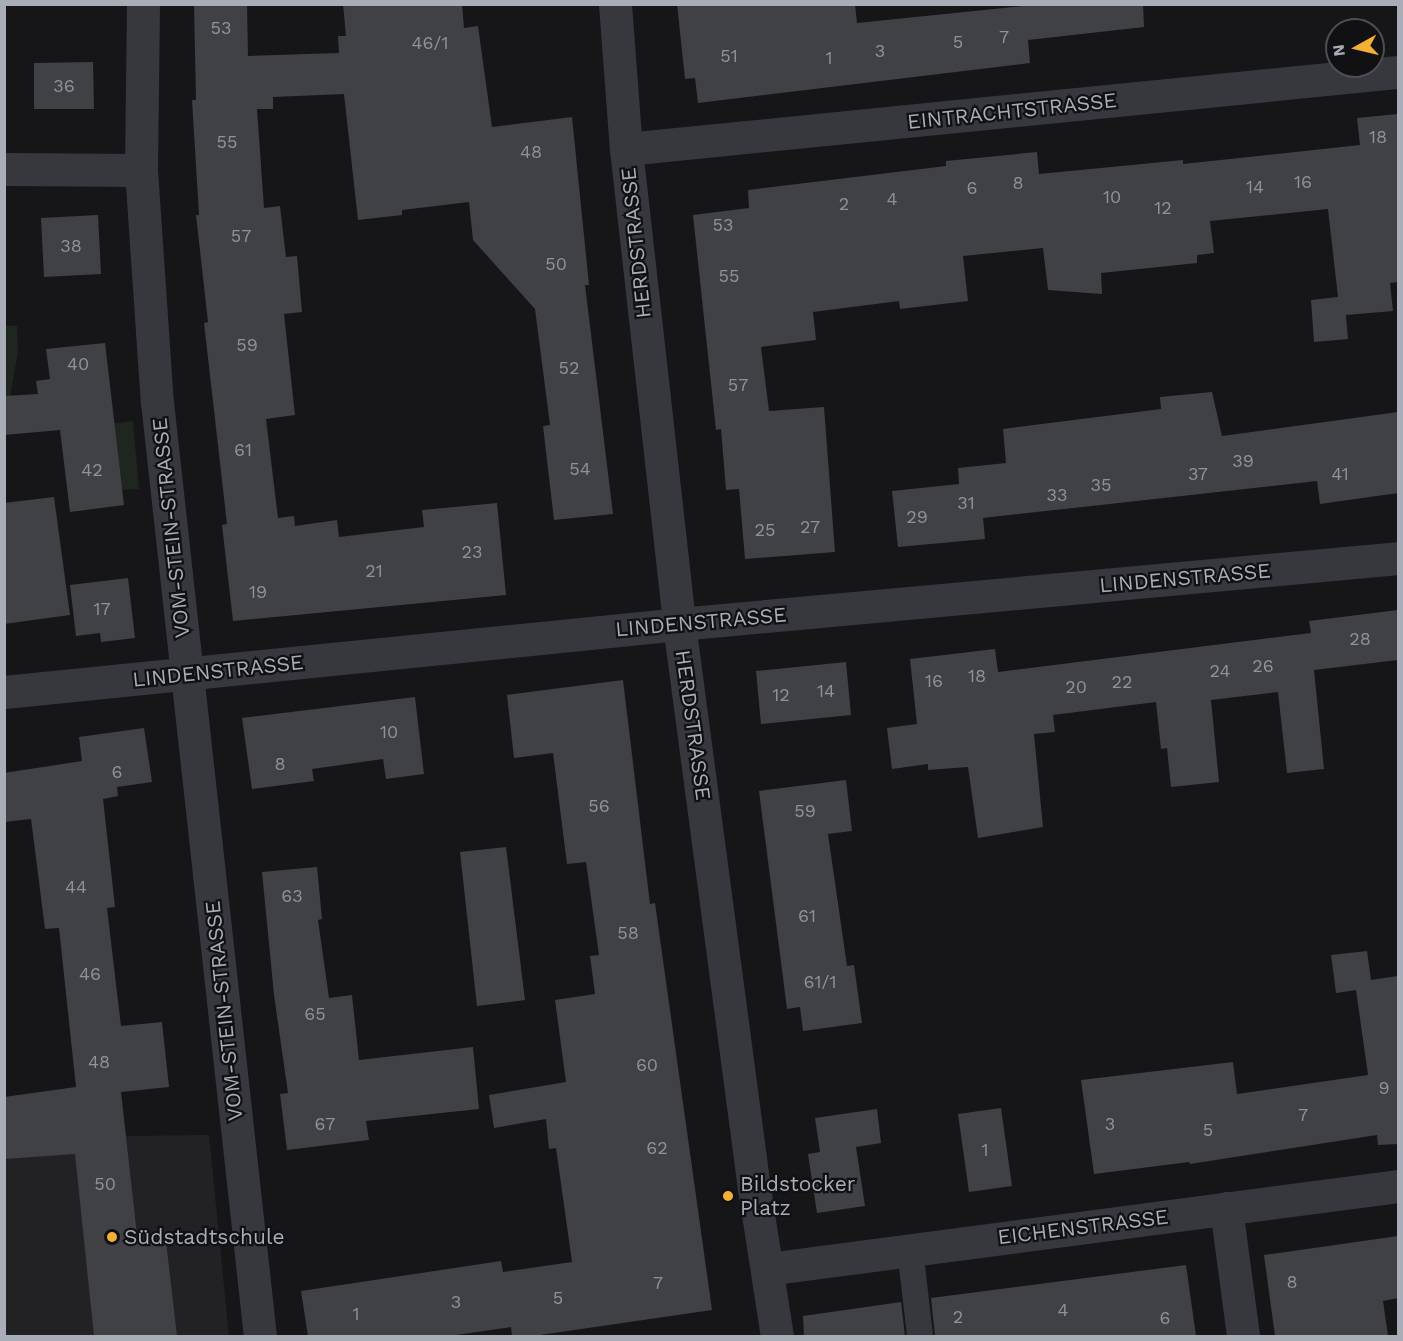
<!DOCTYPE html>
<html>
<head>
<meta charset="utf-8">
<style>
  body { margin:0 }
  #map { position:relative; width:1403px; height:1341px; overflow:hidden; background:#161618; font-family:"Work Sans",sans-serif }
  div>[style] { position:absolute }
  .built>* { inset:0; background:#222225 }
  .green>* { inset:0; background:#1e261f }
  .building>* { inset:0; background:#404145 }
  .lane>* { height:26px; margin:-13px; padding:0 13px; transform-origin:13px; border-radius:13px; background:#37383d }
  .street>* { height:33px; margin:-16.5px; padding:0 16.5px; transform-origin:16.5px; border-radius:16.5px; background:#37383d }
  .dots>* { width:16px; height:16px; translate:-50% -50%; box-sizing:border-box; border:3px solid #111113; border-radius:50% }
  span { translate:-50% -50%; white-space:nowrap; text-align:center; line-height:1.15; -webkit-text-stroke:4.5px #111113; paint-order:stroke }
  .number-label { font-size:18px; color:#8e929b }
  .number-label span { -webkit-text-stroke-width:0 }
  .street-label { font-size:21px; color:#a8adb8 }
  .poi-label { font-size:21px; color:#a8adb8 }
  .left { translate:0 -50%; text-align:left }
  .frame { position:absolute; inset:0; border:6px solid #a8adb8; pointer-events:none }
  .north { position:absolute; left:1325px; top:18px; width:60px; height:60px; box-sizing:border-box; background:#111113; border:2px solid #4d4f55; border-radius:50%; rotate:262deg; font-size:16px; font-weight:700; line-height:24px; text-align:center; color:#a8adb8 }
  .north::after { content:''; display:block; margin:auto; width:21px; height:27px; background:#f2b134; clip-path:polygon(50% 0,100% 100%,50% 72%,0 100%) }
</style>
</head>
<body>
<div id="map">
  <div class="built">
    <div style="clip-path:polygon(5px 1126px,126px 1136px,209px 1135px,229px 1336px,5px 1336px)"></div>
  </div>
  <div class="green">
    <div style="clip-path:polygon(5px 326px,17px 326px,18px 353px,10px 396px,5px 396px)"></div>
    <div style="clip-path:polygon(133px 421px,139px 489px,122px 490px,61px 430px)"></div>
  </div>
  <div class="building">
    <div style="clip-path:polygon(194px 4px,247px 4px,248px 56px,339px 53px,338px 36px,346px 36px,343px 4px,462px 4px,464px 28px,478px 26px,492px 127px,572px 117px,589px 285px,585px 285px,613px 514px,554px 520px,543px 426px,550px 425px,535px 309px,473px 240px,469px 202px,402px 210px,402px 215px,358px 220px,344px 94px,273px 97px,273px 109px,257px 109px,264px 208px,280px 206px,286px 257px,297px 256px,302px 312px,284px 314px,295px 415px,266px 419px,278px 518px,294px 516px,295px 526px,337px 520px,339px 537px,424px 527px,422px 510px,497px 503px,506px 595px,233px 621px,222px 525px,227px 524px,204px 323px,208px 322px,196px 215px,199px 215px,192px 100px,196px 100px)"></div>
    <div style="clip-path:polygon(677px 4px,855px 4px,857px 23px,1042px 4px,1143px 4px,1144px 27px,1028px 40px,1030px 63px,698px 103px,695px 78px,685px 79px)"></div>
    <div style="clip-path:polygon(93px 62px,94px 109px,34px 109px,34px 63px)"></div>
    <div style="clip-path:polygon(1398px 114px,1398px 282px,1390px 283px,1393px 311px,1346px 315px,1348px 339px,1314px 342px,1311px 300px,1338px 297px,1328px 209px,1210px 221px,1214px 253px,1197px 255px,1197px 263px,1101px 273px,1102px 294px,1048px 290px,1043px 248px,963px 256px,968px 301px,900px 309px,899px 301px,813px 312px,816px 340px,761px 347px,769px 411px,824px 407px,835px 552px,745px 559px,739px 489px,726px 490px,721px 429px,716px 430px,693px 215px,749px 208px,748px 190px,946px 166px,946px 161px,1037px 152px,1039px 174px,1183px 160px,1183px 164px,1360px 145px,1357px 118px)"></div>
    <div style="clip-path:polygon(98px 215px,101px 274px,44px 277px,41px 218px)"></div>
    <div style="clip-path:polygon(105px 343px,124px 505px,70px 512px,60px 430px,4px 435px,4px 396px,38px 394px,36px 381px,50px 379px,46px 349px)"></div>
    <div style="clip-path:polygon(1212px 392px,1222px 436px,1398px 412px,1398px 493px,1320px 504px,1317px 481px,983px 518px,985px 539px,898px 547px,892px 491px,959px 484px,958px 468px,1006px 463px,1003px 429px,1161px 409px,1160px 397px)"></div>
    <div style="clip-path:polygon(54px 497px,70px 615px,4px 624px,4px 503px)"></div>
    <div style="clip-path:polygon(128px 578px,135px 638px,101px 642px,100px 633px,76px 636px,70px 585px)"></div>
    <div style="clip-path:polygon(1398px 610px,1398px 660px,1314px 670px,1324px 769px,1287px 773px,1278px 692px,1211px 700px,1219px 782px,1171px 787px,1167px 748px,1161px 749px,1156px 702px,1053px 715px,1055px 732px,1034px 734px,1043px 827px,978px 838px,968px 767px,928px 770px,928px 764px,892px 769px,887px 728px,917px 724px,910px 659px,995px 649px,998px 672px,1311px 633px,1309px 621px)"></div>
    <div style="clip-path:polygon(846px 662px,851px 715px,761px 724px,756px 671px)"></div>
    <div style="clip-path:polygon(623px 680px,650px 904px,655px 903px,712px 1310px,533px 1336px,512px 1336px,511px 1327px,449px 1336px,308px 1336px,301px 1291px,501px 1261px,503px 1272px,572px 1262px,556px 1148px,549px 1149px,546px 1119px,494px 1128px,489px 1095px,566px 1082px,555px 1000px,595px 994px,590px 956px,599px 955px,586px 862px,567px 864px,553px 753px,514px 758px,507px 695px)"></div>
    <div style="clip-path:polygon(415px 697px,424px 774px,386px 779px,383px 759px,312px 769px,314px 781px,252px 789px,242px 718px)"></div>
    <div style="clip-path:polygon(144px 728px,152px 782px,117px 787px,118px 796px,103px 799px,115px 907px,107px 908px,121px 1026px,162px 1022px,169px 1087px,121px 1092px,138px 1244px,166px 1241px,177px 1336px,94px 1336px,75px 1154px,4px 1159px,4px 1097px,76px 1087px,59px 928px,45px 929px,31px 819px,4px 822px,4px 773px,82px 761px,79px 737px)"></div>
    <div style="clip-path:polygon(846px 780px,852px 831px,828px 834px,847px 966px,854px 965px,862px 1023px,803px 1031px,800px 1007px,787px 1009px,759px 791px)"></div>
    <div style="clip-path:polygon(506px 847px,525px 1000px,477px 1006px,460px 852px)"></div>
    <div style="clip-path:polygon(317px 867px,322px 919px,318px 920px,329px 998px,352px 995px,359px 1060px,473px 1047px,479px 1109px,366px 1121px,369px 1140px,287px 1150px,280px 1094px,288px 1093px,274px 995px,262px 872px)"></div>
    <div style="clip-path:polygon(1367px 951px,1371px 980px,1398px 976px,1398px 1144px,1378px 1145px,1377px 1135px,1190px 1164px,1189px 1162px,1094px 1174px,1081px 1080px,1233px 1062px,1237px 1094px,1368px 1075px,1356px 990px,1336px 993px,1331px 955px)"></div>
    <div style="clip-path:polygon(1001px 1108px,1012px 1186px,969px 1192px,958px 1114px)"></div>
    <div style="clip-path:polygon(877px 1109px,881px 1143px,856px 1147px,865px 1206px,817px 1213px,808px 1154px,820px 1152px,815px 1118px)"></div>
    <div style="clip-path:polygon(1398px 1236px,1398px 1298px,1383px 1301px,1388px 1336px,1275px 1336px,1264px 1255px)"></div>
    <div style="clip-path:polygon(1186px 1265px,1196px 1336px,935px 1336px,931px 1298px)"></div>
    <div style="clip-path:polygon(901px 1302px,905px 1336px,804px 1336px,803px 1316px)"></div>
  </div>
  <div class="lane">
    <div style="left:910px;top:1249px;width:88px;rotate:83.4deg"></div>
  </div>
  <div class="street">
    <div style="left:143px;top:4px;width:166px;rotate:90.7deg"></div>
    <div style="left:141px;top:170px;width:233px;rotate:86.1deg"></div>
    <div style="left:157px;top:402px;width:940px;rotate:83.71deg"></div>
    <div style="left:615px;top:4px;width:145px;rotate:85.7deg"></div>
    <div style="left:626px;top:149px;width:478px;rotate:83.6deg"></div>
    <div style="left:679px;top:624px;width:569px;rotate:82.43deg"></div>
    <div style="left:754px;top:1188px;width:150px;rotate:81.2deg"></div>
    <div style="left:626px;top:149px;width:776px;rotate:-5.7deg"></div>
    <div style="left:4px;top:169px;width:137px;rotate:0.4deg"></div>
    <div style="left:4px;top:692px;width:678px;rotate:-5.75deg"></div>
    <div style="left:679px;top:624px;width:722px;rotate:-5.24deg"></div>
    <div style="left:1226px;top:1208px;width:129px;rotate:82.4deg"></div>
    <div style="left:767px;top:1269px;width:636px;rotate:-7.49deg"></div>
  </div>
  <div class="dots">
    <div style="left:728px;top:1196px;background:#f2b134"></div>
    <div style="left:112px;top:1237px;background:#f2b134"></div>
  </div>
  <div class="number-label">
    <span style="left:221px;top:28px">53</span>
    <span style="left:1004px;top:37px">7</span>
    <span style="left:958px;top:42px">5</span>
    <span style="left:430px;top:43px">46/1</span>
    <span style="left:880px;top:51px">3</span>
    <span style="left:729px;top:56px">51</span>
    <span style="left:829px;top:58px">1</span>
    <span style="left:64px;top:86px">36</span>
    <span style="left:1378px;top:137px">18</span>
    <span style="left:227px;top:142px">55</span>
    <span style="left:531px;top:152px">48</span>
    <span style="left:1303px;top:182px">16</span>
    <span style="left:1018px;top:183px">8</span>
    <span style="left:1255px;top:187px">14</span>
    <span style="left:972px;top:188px">6</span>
    <span style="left:1112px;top:197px">10</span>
    <span style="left:892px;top:199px">4</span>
    <span style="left:844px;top:204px">2</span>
    <span style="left:1163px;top:208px">12</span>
    <span style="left:723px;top:225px">53</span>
    <span style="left:241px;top:236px">57</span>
    <span style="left:71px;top:246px">38</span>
    <span style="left:556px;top:264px">50</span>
    <span style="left:729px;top:276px">55</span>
    <span style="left:247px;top:345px">59</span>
    <span style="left:78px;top:364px">40</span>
    <span style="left:569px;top:368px">52</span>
    <span style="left:738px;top:385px">57</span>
    <span style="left:243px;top:450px">61</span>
    <span style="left:1243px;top:461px">39</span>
    <span style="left:580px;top:469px">54</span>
    <span style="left:92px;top:470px">42</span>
    <span style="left:1198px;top:474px">37</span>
    <span style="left:1340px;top:474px">41</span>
    <span style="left:1101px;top:485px">35</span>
    <span style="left:1057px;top:495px">33</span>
    <span style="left:966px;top:503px">31</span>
    <span style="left:917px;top:517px">29</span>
    <span style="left:810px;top:527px">27</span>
    <span style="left:765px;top:530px">25</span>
    <span style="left:472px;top:552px">23</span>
    <span style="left:374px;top:571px">21</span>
    <span style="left:258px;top:592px">19</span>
    <span style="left:102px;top:609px">17</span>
    <span style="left:1360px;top:639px">28</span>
    <span style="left:1263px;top:666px">26</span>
    <span style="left:1220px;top:671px">24</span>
    <span style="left:977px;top:676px">18</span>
    <span style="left:934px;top:681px">16</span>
    <span style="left:1122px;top:682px">22</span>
    <span style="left:1076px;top:687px">20</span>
    <span style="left:826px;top:691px">14</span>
    <span style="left:781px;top:695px">12</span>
    <span style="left:389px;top:732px">10</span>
    <span style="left:280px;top:764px">8</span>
    <span style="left:117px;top:772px">6</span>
    <span style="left:599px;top:806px">56</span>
    <span style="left:805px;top:811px">59</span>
    <span style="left:76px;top:887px">44</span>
    <span style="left:292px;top:896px">63</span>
    <span style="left:807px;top:916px">61</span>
    <span style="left:628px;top:933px">58</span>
    <span style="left:90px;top:974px">46</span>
    <span style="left:820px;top:982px">61/1</span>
    <span style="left:315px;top:1014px">65</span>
    <span style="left:99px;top:1062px">48</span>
    <span style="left:647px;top:1065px">60</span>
    <span style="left:1384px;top:1088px">9</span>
    <span style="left:1303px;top:1115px">7</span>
    <span style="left:325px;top:1124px">67</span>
    <span style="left:1110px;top:1124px">3</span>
    <span style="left:1208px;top:1130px">5</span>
    <span style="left:657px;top:1148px">62</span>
    <span style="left:985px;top:1150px">1</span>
    <span style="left:105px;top:1184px">50</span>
    <span style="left:1292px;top:1282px">8</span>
    <span style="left:658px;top:1283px">7</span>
    <span style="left:558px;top:1298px">5</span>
    <span style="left:456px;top:1302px">3</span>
    <span style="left:1063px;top:1310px">4</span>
    <span style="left:356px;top:1314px">1</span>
    <span style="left:958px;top:1317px">2</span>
    <span style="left:1165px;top:1318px">6</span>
  </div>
  <div class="street-label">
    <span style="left:1012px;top:111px;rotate:-6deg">EINTRACHTSTRASSE</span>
    <span style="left:636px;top:243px;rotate:-96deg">HERDSTRASSE</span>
    <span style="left:171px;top:528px;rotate:-96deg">VOM-STEIN-STRASSE</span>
    <span style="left:1185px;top:578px;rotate:-5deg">LINDENSTRASSE</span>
    <span style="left:701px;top:622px;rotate:-5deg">LINDENSTRASSE</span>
    <span style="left:218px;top:671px;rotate:-6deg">LINDENSTRASSE</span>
    <span style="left:693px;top:725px;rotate:82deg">HERDSTRASSE</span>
    <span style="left:224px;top:1011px;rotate:-96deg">VOM-STEIN-STRASSE</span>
    <span style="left:1083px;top:1227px;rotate:-7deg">EICHENSTRASSE</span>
  </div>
  <div class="poi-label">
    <span class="left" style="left:740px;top:1196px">Bildstocker<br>Platz</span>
    <span class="left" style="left:124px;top:1237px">Südstadtschule</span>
  </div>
  <div class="frame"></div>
  <div class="north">N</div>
</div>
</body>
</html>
